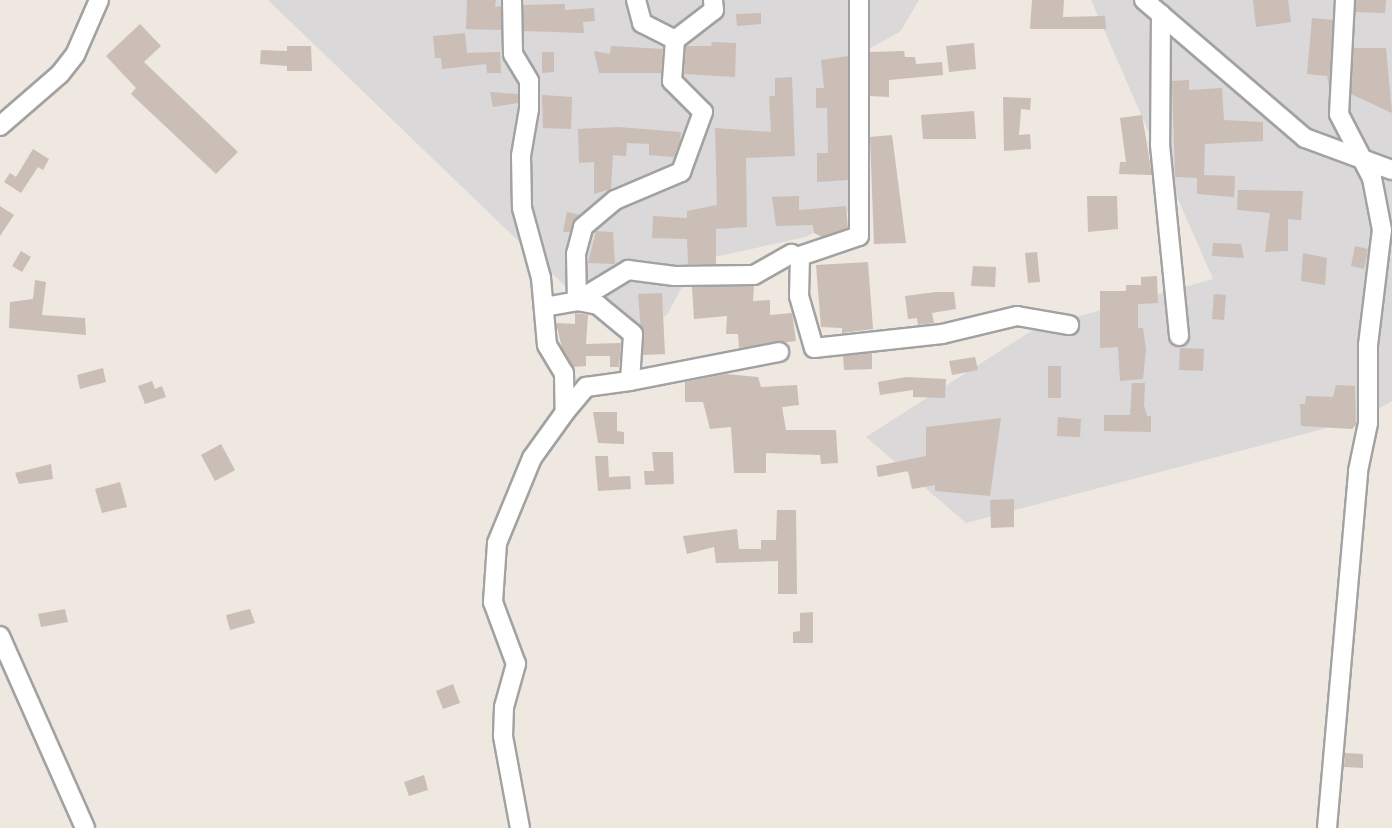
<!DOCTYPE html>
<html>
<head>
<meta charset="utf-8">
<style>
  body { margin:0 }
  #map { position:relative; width:1392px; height:828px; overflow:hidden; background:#eee8e0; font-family:Manrope,sans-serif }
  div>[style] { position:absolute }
  .residential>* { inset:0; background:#dad8d8 }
  .building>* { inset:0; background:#cabeb6 }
  .roads { filter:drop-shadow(2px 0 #a2a2a2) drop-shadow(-2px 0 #a2a2a2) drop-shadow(0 2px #a2a2a2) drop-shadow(0 -2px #a2a2a2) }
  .minor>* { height:18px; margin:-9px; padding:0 9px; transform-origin:9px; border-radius:9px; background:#fff }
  span { translate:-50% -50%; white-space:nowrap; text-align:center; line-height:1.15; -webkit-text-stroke:7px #fff; paint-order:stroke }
</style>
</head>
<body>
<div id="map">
  <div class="residential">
    <div style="clip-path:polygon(268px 0,919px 0,900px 32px,861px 53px,853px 209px,806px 237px,696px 261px,667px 315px,617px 336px)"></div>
    <div style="clip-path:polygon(1091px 0,1392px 0,1392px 401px,1361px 419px,966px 523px,866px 437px,1036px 328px,1213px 279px)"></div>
  </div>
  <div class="building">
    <div style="clip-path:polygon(467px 0,496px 0,495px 7px,501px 6px,501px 30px,466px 29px)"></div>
    <div style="clip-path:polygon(1032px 0,1064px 0,1063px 17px,1105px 16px,1106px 29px,1030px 29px)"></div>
    <div style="clip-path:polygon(1253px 0,1288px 0,1291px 22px,1256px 27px)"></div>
    <div style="clip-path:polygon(1356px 0,1386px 0,1385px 13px,1356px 12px)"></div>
    <div style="clip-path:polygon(565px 4px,565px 10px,594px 8px,595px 21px,583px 22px,584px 33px,524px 31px,523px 5px)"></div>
    <div style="clip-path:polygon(761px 13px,761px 24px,737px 26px,736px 14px)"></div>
    <div style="clip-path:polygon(1312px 18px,1333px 20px,1329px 85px,1327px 76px,1307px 74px)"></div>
    <div style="clip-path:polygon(140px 24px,161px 46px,144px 62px,238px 152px,216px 174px,131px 94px,136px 88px,106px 56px)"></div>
    <div style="clip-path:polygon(465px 33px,467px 53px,500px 52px,501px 73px,487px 73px,486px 64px,442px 69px,441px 58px,435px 58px,433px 36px)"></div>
    <div style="clip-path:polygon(712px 42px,736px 43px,735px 77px,684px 74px,686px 46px,711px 46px)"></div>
    <div style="clip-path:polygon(974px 43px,976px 69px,949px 72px,946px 46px)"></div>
    <div style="clip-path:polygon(287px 46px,311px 46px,312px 71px,287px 71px,287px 66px,260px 64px,261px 50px,287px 51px)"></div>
    <div style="clip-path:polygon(611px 46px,663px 49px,661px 73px,599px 73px,594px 51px,610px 54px)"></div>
    <div style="clip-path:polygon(1354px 48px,1386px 48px,1392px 113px,1351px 94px)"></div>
    <div style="clip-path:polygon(904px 51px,905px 57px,915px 57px,916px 64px,942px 62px,943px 75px,889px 80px,889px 97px,870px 96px,870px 52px)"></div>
    <div style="clip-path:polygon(542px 52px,554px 52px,554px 72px,542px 73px)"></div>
    <div style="clip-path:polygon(848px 56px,848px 180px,817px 182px,817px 153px,828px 153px,827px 108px,816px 108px,816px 88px,824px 88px,821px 60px)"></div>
    <div style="clip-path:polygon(792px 77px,795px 156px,746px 158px,747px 227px,716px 229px,716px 264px,688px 264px,687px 239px,652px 238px,653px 216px,687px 218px,687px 211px,717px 205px,715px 128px,771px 132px,769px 96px,775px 96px,775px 78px)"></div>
    <div style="clip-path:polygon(1189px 80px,1189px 90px,1222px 88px,1224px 120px,1263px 122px,1263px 141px,1205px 144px,1204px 175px,1235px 176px,1234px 197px,1197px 194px,1197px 178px,1175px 177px,1172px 81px)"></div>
    <div style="clip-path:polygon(490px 92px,518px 94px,518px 103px,493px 107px)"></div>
    <div style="clip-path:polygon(542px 95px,572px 97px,571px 129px,543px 128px)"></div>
    <div style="clip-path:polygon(1003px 97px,1031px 98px,1030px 110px,1021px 109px,1019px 135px,1030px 134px,1031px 149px,1004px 151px)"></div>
    <div style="clip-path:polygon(974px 111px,976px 139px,923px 139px,921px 115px)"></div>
    <div style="clip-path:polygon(1142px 115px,1152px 175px,1119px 174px,1120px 162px,1126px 162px,1120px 118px)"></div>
    <div style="clip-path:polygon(618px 127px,681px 132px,680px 141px,674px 157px,649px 155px,649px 144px,627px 143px,626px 156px,613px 155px,611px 189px,594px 194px,594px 162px,579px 163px,578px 129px)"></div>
    <div style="clip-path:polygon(892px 135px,906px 243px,874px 244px,870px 137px)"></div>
    <div style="clip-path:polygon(33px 149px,49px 159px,43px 170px,38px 167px,21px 193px,4px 182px,10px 173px,16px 177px)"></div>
    <div style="clip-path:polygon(1238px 190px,1303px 191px,1301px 220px,1288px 219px,1288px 251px,1265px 252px,1270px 213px,1237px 210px)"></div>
    <div style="clip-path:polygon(799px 196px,799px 210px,846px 206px,848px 228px,822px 237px,814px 233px,813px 225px,776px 226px,772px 197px)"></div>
    <div style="clip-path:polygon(1087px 196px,1117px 196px,1118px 229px,1088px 232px)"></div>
    <div style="clip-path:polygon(0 206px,14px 215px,0 236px)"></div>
    <div style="clip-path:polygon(567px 212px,580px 215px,570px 232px,563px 232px)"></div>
    <div style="clip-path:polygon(596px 231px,613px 232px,615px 264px,588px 263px)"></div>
    <div style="clip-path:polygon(1213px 243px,1241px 244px,1244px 258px,1212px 256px)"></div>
    <div style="clip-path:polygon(1355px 246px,1368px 249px,1364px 269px,1351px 266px)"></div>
    <div style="clip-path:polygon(21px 251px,31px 257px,22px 272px,12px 266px)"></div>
    <div style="clip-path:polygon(1037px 252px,1040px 282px,1028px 283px,1025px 253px)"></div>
    <div style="clip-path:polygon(1303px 253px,1327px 258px,1325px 285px,1301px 281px)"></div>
    <div style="clip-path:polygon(868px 262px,873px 329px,842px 333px,842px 328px,821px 327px,816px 265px)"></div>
    <div style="clip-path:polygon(973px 266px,996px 267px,995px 287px,971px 286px)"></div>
    <div style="clip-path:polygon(1157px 276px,1158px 303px,1138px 304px,1138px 328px,1143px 328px,1146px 349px,1143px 379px,1120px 381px,1118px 347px,1100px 348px,1100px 291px,1126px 291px,1126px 285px,1141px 285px,1141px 277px)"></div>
    <div style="clip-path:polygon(35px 280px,46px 282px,42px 315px,85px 318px,86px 335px,9px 328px,10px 302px,33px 299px)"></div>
    <div style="clip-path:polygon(754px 286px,753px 301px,770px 300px,770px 315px,792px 313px,796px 341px,739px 348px,738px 334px,726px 334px,727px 316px,694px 319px,692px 287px)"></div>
    <div style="clip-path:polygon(936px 292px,954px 292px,956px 309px,932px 313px,934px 323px,918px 325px,917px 318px,908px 319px,905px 296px)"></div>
    <div style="clip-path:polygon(662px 293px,665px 354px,643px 355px,638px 294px)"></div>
    <div style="clip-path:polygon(1214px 294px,1226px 295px,1224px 320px,1212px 319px)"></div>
    <div style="clip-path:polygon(575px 313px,588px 315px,586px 344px,621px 343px,619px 367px,610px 367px,610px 356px,586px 356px,586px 366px,573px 367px,562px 348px,556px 323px,575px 324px)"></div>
    <div style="clip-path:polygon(1180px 348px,1204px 349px,1203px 371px,1179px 370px)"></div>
    <div style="clip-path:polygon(872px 353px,872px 369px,844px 370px,843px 356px)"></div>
    <div style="clip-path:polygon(975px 357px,978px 370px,952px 375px,949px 361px)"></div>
    <div style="clip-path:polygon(1048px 366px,1061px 366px,1061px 398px,1048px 398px)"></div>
    <div style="clip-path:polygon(103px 368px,106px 382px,80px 389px,77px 375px)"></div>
    <div style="clip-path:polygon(726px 374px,758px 377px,761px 387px,797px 385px,799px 405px,782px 407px,786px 430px,836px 430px,838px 463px,821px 464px,820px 455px,766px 453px,766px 473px,734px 473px,731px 427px,710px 429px,703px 402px,685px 402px,685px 382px)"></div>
    <div style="clip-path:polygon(906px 377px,946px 379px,945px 398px,913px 397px,913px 390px,880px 395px,878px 382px)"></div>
    <div style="clip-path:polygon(152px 381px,155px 389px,162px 386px,166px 397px,145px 404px,138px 386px)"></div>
    <div style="clip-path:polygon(1132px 383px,1145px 383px,1144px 405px,1147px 416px,1151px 416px,1151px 432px,1104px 431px,1104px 415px,1130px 415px)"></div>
    <div style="clip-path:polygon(1336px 385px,1355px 386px,1356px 425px,1352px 429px,1301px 426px,1300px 404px,1305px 404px,1306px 396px,1333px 397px)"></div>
    <div style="clip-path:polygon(593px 412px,617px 412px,617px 431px,624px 432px,624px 444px,598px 443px)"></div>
    <div style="clip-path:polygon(1058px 417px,1081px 419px,1080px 437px,1057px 436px)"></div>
    <div style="clip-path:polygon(1001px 418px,990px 496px,935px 491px,935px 485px,912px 489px,908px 471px,878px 477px,876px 466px,926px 456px,926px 427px)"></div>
    <div style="clip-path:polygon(221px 444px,235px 470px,215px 481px,201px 455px)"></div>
    <div style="clip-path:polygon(652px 452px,673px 452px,674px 484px,645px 485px,644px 471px,654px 471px)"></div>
    <div style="clip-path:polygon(595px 456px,608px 456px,609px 477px,630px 476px,631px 489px,598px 491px)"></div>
    <div style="clip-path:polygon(51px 464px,53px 479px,19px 484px,15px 473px)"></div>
    <div style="clip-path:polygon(120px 482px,127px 507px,102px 513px,95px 489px)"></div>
    <div style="clip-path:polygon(1014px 499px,1014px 527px,991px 528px,990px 500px)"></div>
    <div style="clip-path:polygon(777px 510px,796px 510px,797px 594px,778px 594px,778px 561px,716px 563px,714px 547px,687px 554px,683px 536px,737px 529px,739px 549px,761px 549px,761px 540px,776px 540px)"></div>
    <div style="clip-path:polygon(65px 609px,68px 622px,41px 627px,38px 614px)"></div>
    <div style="clip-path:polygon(250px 609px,255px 623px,230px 630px,226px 615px)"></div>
    <div style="clip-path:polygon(813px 612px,813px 643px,793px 643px,793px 632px,800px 631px,800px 613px)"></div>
    <div style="clip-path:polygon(453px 684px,460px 703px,443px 709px,436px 691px)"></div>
    <div style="clip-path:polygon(1345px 753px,1363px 754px,1363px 768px,1344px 767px)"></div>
    <div style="clip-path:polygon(424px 775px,428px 790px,409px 796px,404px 782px)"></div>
  </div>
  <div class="roads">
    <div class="minor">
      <div style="left:512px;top:0;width:54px;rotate:88.9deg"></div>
      <div style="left:513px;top:54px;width:31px;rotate:59deg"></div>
      <div style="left:529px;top:81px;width:28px;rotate:90deg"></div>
      <div style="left:529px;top:109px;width:48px;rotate:99.7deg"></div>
      <div style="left:521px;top:156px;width:52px;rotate:88.9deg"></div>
      <div style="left:522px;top:208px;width:73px;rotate:74.8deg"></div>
      <div style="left:541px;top:278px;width:67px;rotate:84.9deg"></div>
      <div style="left:547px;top:345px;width:33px;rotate:59deg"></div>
      <div style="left:564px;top:373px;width:39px;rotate:89deg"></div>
      <div style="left:636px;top:0;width:24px;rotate:75deg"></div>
      <div style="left:642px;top:23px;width:37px;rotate:27deg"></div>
      <div style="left:859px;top:0;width:236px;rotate:90deg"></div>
      <div style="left:859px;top:236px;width:62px;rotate:161.3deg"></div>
      <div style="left:800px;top:256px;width:40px;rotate:91.4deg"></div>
      <div style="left:799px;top:296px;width:54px;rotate:73.9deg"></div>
      <div style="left:814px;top:348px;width:129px;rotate:-6.2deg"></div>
      <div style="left:942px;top:334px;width:77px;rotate:-13.5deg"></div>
      <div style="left:1017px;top:316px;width:53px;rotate:9.8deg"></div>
      <div style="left:1144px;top:0;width:212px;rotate:40.6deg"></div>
      <div style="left:1305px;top:138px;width:93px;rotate:20.2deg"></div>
      <div style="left:1161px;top:14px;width:131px;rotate:90.4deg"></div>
      <div style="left:1160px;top:145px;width:192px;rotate:84.3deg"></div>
      <div style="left:0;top:126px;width:79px;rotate:-40.9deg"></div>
      <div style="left:60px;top:74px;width:24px;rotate:-52deg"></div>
      <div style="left:75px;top:55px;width:60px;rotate:-66.4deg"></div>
      <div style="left:544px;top:307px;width:34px;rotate:-10deg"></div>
      <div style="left:577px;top:301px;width:60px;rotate:-31.3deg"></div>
      <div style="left:628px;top:270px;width:47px;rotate:7.3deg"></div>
      <div style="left:675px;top:276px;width:79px;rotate:-0.7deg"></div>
      <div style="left:754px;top:275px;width:43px;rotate:-29.6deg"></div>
      <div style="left:630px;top:381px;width:152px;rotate:-11deg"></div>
      <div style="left:0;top:636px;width:210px;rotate:66.1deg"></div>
      <div style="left:520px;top:828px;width:94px;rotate:-100.5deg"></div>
      <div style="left:503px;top:736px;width:29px;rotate:-88deg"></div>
      <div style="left:504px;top:707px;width:45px;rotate:-74.4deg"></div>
      <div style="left:516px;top:664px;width:66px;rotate:-110.4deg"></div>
      <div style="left:493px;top:602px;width:59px;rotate:-86.1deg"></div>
      <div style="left:497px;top:543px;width:92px;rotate:-67.6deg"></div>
      <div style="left:532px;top:458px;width:57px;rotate:-54.3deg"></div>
      <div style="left:565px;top:412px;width:33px;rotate:-50deg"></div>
      <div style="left:586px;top:387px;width:44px;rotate:-7.8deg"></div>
      <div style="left:630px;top:381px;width:47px;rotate:-86.3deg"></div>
      <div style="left:633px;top:334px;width:45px;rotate:-140.4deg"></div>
      <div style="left:598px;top:305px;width:21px;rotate:-169deg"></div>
      <div style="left:577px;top:301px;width:47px;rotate:-91.2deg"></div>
      <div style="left:576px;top:254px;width:28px;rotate:-75deg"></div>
      <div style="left:583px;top:227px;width:42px;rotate:-40.2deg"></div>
      <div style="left:615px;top:200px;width:72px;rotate:-23deg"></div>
      <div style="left:681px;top:172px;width:64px;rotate:-69.9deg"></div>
      <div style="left:703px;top:112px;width:44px;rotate:-135deg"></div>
      <div style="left:672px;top:81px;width:41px;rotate:-85.8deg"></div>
      <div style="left:675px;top:40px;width:49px;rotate:-37.6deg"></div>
      <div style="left:714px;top:10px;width:10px;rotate:-96deg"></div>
      <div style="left:1327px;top:828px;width:358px;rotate:-85deg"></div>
      <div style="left:1358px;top:471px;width:49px;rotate:-78.2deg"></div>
      <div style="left:1368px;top:423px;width:78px;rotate:-90deg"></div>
      <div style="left:1368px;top:345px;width:116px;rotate:-83.1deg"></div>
      <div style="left:1382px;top:230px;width:53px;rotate:-100.9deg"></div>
      <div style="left:1372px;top:178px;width:72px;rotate:-117.3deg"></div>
      <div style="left:1339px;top:114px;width:114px;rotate:-87deg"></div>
    </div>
  </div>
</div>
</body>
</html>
